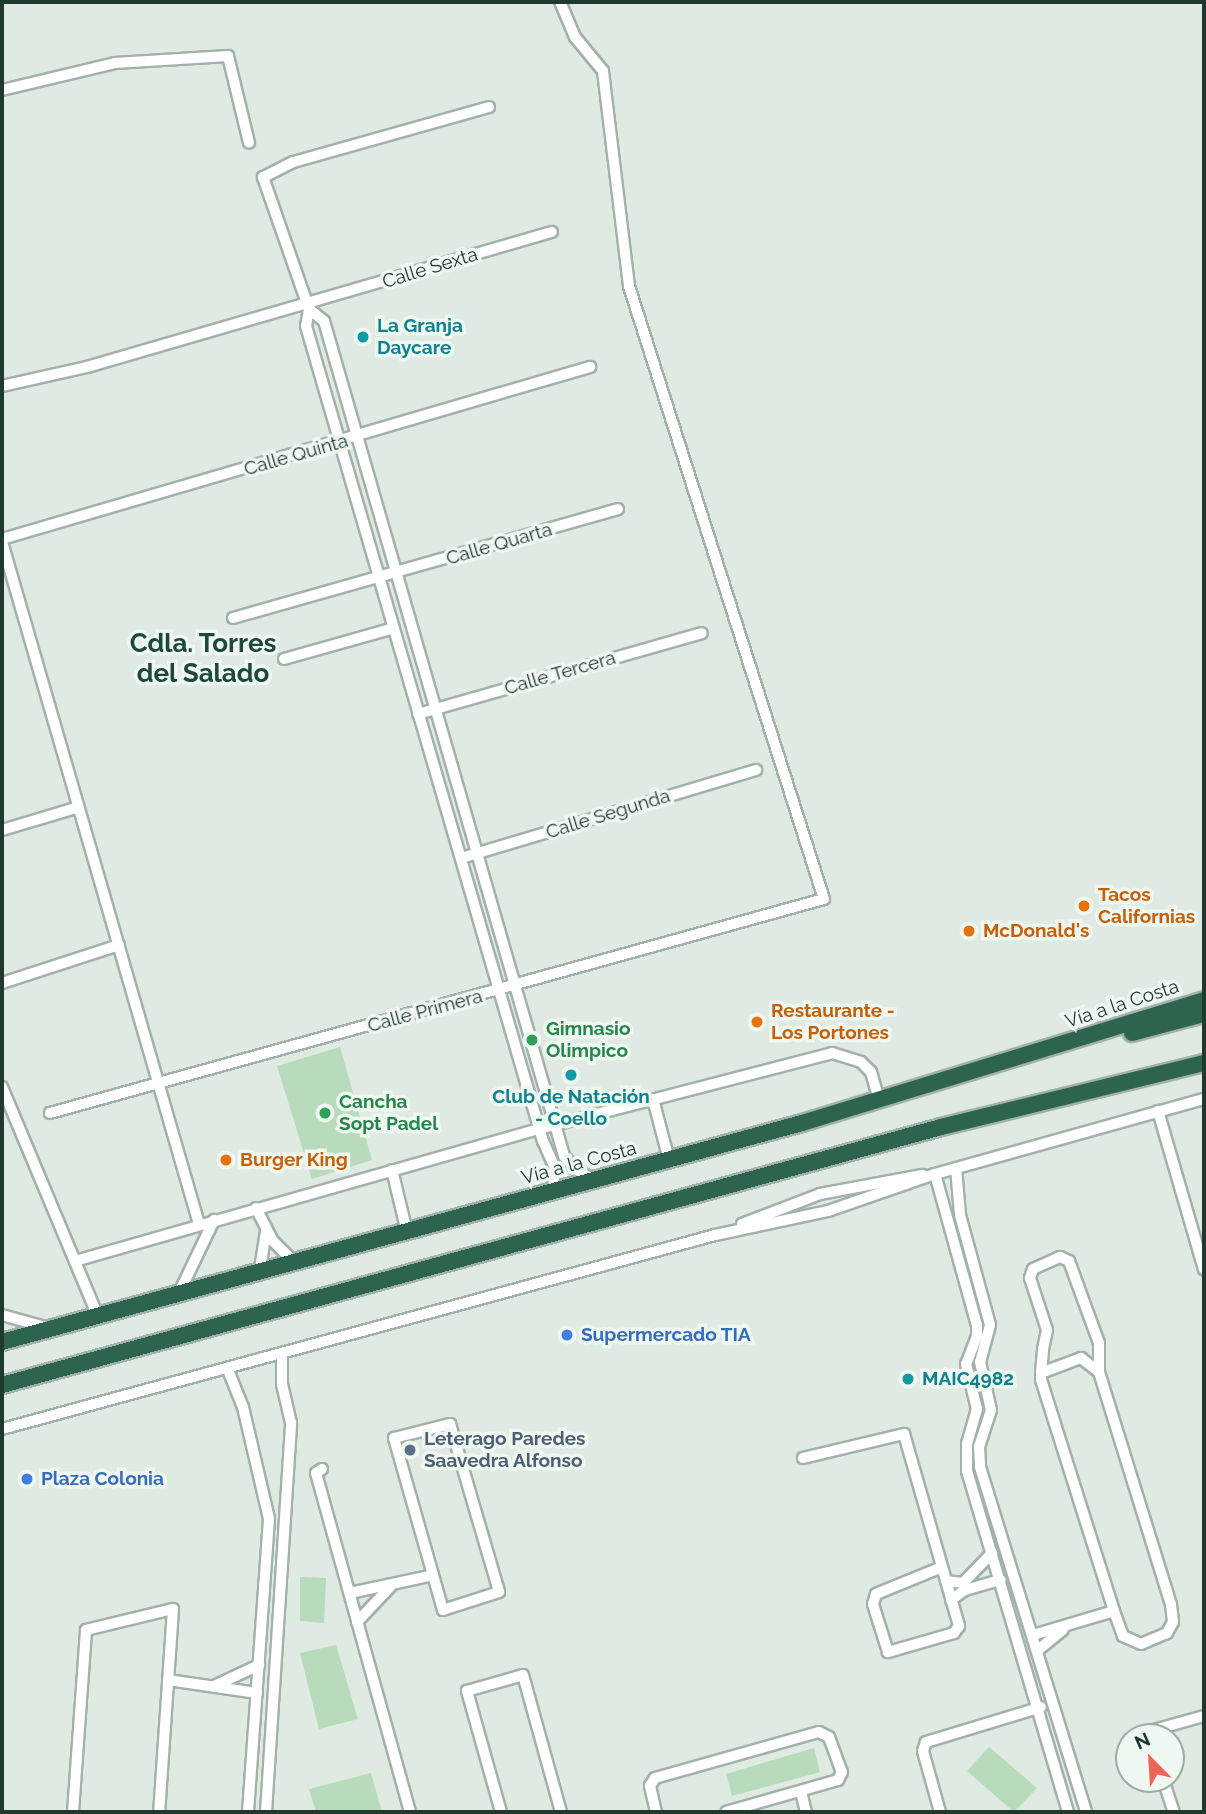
<!DOCTYPE html>
<html>
<head>
<meta charset="utf-8">
<style>
  body { margin:0 }
  #map { position:relative; width:1206px; height:1814px; overflow:hidden; background:#dfeae3; font-family:Raleway,sans-serif }
  div>[style] { position:absolute }
  .green>* { inset:0; background:#b8dbbb }
  .roads { filter:drop-shadow(2px 0 #a2b1a9) drop-shadow(-2px 0 #a2b1a9) drop-shadow(0 2px #a2b1a9) drop-shadow(0 -2px #a2b1a9) }
  .minor>* { height:10px; margin:-5px; padding:0 5px; transform-origin:5px; border-radius:5px; background:#fff }
  .highway>* { height:16px; margin:-8px; padding:0 8px; transform-origin:8px; border-radius:8px; background:#2d644f }
  .dots>* { width:19px; height:19px; translate:-50% -50%; box-sizing:border-box; border:4px solid #eff7f1; border-radius:50% }
  span { translate:-50% -50%; white-space:nowrap; text-align:center; line-height:1.15; -webkit-text-stroke:7px #eff7f1; paint-order:stroke }
  .street-label { font-size:19px; color:#20392e }
  .culture-label { font-size:19px; color:#0d838f; font-weight:700 }
  .left { translate:0 -50%; text-align:left }
  .food-label { font-size:19px; color:#c56008; font-weight:700 }
  .leisure-label { font-size:19px; color:#27864d; font-weight:700 }
  .shop-label { font-size:19px; color:#366cbe; font-weight:700 }
  .service-label { font-size:19px; color:#4e5e75; font-weight:700 }
  .district-label { font-size:26px; color:#1d4a37; font-weight:700 }
  .frame { position:absolute; inset:0; border:4px solid #20392e; pointer-events:none }
  .north { position:absolute; left:1115px; top:1723px; width:70px; height:70px; box-sizing:border-box; background:#eff7f1; border:2px solid #9caba3; border-radius:50%; rotate:336deg; font-size:19px; font-weight:700; line-height:28px; text-align:center; color:#20392e }
  .north::after { content:''; display:block; margin:auto; width:24px; height:32px; background:#ee6459; clip-path:polygon(50% 0,100% 100%,50% 72%,0 100%) }
</style>
</head>
<body>
<div id="map">
  <div class="green">
    <div style="clip-path:polygon(340px 1047px,372px 1160px,312px 1179px,277px 1066px)"></div>
    <div style="clip-path:polygon(300px 1577px,326px 1578px,324px 1623px,300px 1621px)"></div>
    <div style="clip-path:polygon(336px 1645px,358px 1719px,319px 1729px,300px 1653px)"></div>
    <div style="clip-path:polygon(989px 1747px,1037px 1788px,1014px 1812px,967px 1771px)"></div>
    <div style="clip-path:polygon(814px 1748px,820px 1772px,732px 1796px,726px 1774px)"></div>
    <div style="clip-path:polygon(371px 1773px,382px 1812px,316px 1812px,309px 1789px)"></div>
  </div>
  <div class="roads">
    <div class="minor">
      <div style="left:2px;top:90px;width:116px;rotate:-13.4deg"></div>
      <div style="left:115px;top:63px;width:113px;rotate:-3.5deg"></div>
      <div style="left:228px;top:56px;width:89px;rotate:76.4deg"></div>
      <div style="left:489px;top:107px;width:204px;rotate:164.3deg"></div>
      <div style="left:293px;top:162px;width:34px;rotate:153deg"></div>
      <div style="left:263px;top:177px;width:140px;rotate:70.8deg"></div>
      <div style="left:309px;top:309px;width:17px;rotate:100deg"></div>
      <div style="left:306px;top:326px;width:849px;rotate:73.79deg"></div>
      <div style="left:543px;top:1141px;width:30px;rotate:66deg"></div>
      <div style="left:555px;top:1168px;width:25px;rotate:95deg"></div>
      <div style="left:309px;top:309px;width:19px;rotate:39deg"></div>
      <div style="left:324px;top:321px;width:869px;rotate:73.96deg"></div>
      <div style="left:564px;top:1156px;width:17px;rotate:50deg"></div>
      <div style="left:575px;top:1169px;width:22px;rotate:30deg"></div>
      <div style="left:2px;top:386px;width:87px;rotate:-12.6deg"></div>
      <div style="left:87px;top:367px;width:484px;rotate:-16.2deg"></div>
      <div style="left:2px;top:539px;width:613px;rotate:-16.31deg"></div>
      <div style="left:2px;top:542px;width:710px;rotate:73.89deg"></div>
      <div style="left:233px;top:618px;width:400px;rotate:-15.8deg"></div>
      <div style="left:284px;top:659px;width:114px;rotate:-15.7deg"></div>
      <div style="left:418px;top:714px;width:295px;rotate:-15.9deg"></div>
      <div style="left:2px;top:830px;width:80px;rotate:-16.6deg"></div>
      <div style="left:461px;top:858px;width:308px;rotate:-16.6deg"></div>
      <div style="left:2px;top:983px;width:123px;rotate:-18deg"></div>
      <div style="left:2px;top:1087px;width:248px;rotate:67.3deg"></div>
      <div style="left:653px;top:1099px;width:63px;rotate:75.3deg"></div>
      <div style="left:1158px;top:1111px;width:165px;rotate:73.8deg"></div>
      <div style="left:50px;top:1113px;width:803px;rotate:-15.46deg"></div>
      <div style="left:824px;top:899px;width:643px;rotate:-107.65deg"></div>
      <div style="left:629px;top:286px;width:217px;rotate:-96.9deg"></div>
      <div style="left:603px;top:71px;width:44px;rotate:-129.5deg"></div>
      <div style="left:575px;top:37px;width:38px;rotate:-113deg"></div>
      <div style="left:956px;top:1168px;width:47px;rotate:85.1deg"></div>
      <div style="left:960px;top:1215px;width:114px;rotate:74.7deg"></div>
      <div style="left:990px;top:1325px;width:38px;rotate:105deg"></div>
      <div style="left:980px;top:1362px;width:49px;rotate:77.1deg"></div>
      <div style="left:991px;top:1410px;width:38px;rotate:108deg"></div>
      <div style="left:979px;top:1446px;width:21px;rotate:87deg"></div>
      <div style="left:980px;top:1467px;width:361px;rotate:72.9deg"></div>
      <div style="left:392px;top:1170px;width:64px;rotate:76.4deg"></div>
      <div style="left:935px;top:1174px;width:157px;rotate:74.5deg"></div>
      <div style="left:977px;top:1325px;width:11px;rotate:90deg"></div>
      <div style="left:977px;top:1336px;width:30px;rotate:111deg"></div>
      <div style="left:966px;top:1364px;width:46px;rotate:76.3deg"></div>
      <div style="left:977px;top:1409px;width:35px;rotate:106deg"></div>
      <div style="left:967px;top:1443px;width:28px;rotate:90deg"></div>
      <div style="left:967px;top:1471px;width:356px;rotate:73.5deg"></div>
      <div style="left:256px;top:1208px;width:37px;rotate:63deg"></div>
      <div style="left:273px;top:1241px;width:27px;rotate:45deg"></div>
      <div style="left:742px;top:1224px;width:84px;rotate:-21deg"></div>
      <div style="left:820px;top:1194px;width:104px;rotate:-10.6deg"></div>
      <div style="left:75px;top:1261px;width:482px;rotate:-15.9deg"></div>
      <div style="left:539px;top:1129px;width:303px;rotate:-14.5deg"></div>
      <div style="left:832px;top:1053px;width:30px;rotate:17deg"></div>
      <div style="left:861px;top:1062px;width:14px;rotate:45deg"></div>
      <div style="left:871px;top:1072px;width:29px;rotate:74deg"></div>
      <div style="left:260px;top:1269px;width:38px;rotate:-81deg"></div>
      <div style="left:180px;top:1291px;width:79px;rotate:-64.4deg"></div>
      <div style="left:2px;top:1315px;width:49px;rotate:15.5deg"></div>
      <div style="left:228px;top:1370px;width:40px;rotate:68deg"></div>
      <div style="left:243px;top:1407px;width:115px;rotate:76.9deg"></div>
      <div style="left:269px;top:1519px;width:294px;rotate:94.1deg"></div>
      <div style="left:1041px;top:1373px;width:43px;rotate:-20.6deg"></div>
      <div style="left:1081px;top:1358px;width:23px;rotate:38deg"></div>
      <div style="left:1099px;top:1372px;width:244px;rotate:72.8deg"></div>
      <div style="left:1171px;top:1605px;width:17px;rotate:83deg"></div>
      <div style="left:1173px;top:1622px;width:13px;rotate:119deg"></div>
      <div style="left:1167px;top:1633px;width:28px;rotate:157deg"></div>
      <div style="left:1141px;top:1644px;width:20px;rotate:-156deg"></div>
      <div style="left:1123px;top:1636px;width:27px;rotate:-110deg"></div>
      <div style="left:1114px;top:1611px;width:242px;rotate:-107.5deg"></div>
      <div style="left:1041px;top:1380px;width:7px;rotate:-90deg"></div>
      <div style="left:1041px;top:1373px;width:24px;rotate:-85deg"></div>
      <div style="left:1043px;top:1349px;width:19px;rotate:-78deg"></div>
      <div style="left:1047px;top:1330px;width:55px;rotate:-108.1deg"></div>
      <div style="left:1030px;top:1278px;width:9px;rotate:-72deg"></div>
      <div style="left:1033px;top:1269px;width:30px;rotate:-24deg"></div>
      <div style="left:1060px;top:1257px;width:10px;rotate:24deg"></div>
      <div style="left:1069px;top:1261px;width:87px;rotate:69.9deg"></div>
      <div style="left:1099px;top:1343px;width:29px;rotate:90deg"></div>
      <div style="left:450px;top:1424px;width:175px;rotate:73.7deg"></div>
      <div style="left:499px;top:1592px;width:59px;rotate:162.2deg"></div>
      <div style="left:443px;top:1610px;width:179px;rotate:-105.9deg"></div>
      <div style="left:394px;top:1438px;width:58px;rotate:-14deg"></div>
      <div style="left:2px;top:1429px;width:739px;rotate:-15.22deg"></div>
      <div style="left:715px;top:1235px;width:116px;rotate:-12deg"></div>
      <div style="left:828px;top:1211px;width:113px;rotate:-19.1deg"></div>
      <div style="left:935px;top:1174px;width:279px;rotate:-15.6deg"></div>
      <div style="left:803px;top:1458px;width:104px;rotate:-13.4deg"></div>
      <div style="left:904px;top:1434px;width:200px;rotate:74deg"></div>
      <div style="left:959px;top:1626px;width:9px;rotate:126deg"></div>
      <div style="left:954px;top:1633px;width:69px;rotate:163.9deg"></div>
      <div style="left:888px;top:1652px;width:50px;rotate:-107.4deg"></div>
      <div style="left:873px;top:1604px;width:10px;rotate:-73deg"></div>
      <div style="left:876px;top:1594px;width:71px;rotate:-22.2deg"></div>
      <div style="left:322px;top:1469px;width:7px;rotate:146deg"></div>
      <div style="left:316px;top:1473px;width:352px;rotate:74.5deg"></div>
      <div style="left:946px;top:1581px;width:17px;rotate:7deg"></div>
      <div style="left:963px;top:1583px;width:42px;rotate:-46deg"></div>
      <div style="left:350px;top:1593px;width:85px;rotate:-12.2deg"></div>
      <div style="left:951px;top:1600px;width:17px;rotate:-36deg"></div>
      <div style="left:965px;top:1590px;width:37px;rotate:-16deg"></div>
      <div style="left:357px;top:1622px;width:48px;rotate:-46.7deg"></div>
      <div style="left:1033px;top:1635px;width:84px;rotate:-16.5deg"></div>
      <div style="left:1038px;top:1650px;width:32px;rotate:-39deg"></div>
      <div style="left:168px;top:1680px;width:90px;rotate:8.3deg"></div>
      <div style="left:214px;top:1686px;width:50px;rotate:-25deg"></div>
      <div style="left:1150px;top:1737px;width:6px;rotate:-90deg"></div>
      <div style="left:1150px;top:1731px;width:56px;rotate:-15.5deg"></div>
      <div style="left:1163px;top:1779px;width:35px;rotate:72deg"></div>
      <div style="left:801px;top:1792px;width:21px;rotate:76deg"></div>
      <div style="left:73px;top:1812px;width:182px;rotate:-85.9deg"></div>
      <div style="left:86px;top:1630px;width:89px;rotate:-13.6deg"></div>
      <div style="left:173px;top:1609px;width:203px;rotate:93.9deg"></div>
      <div style="left:266px;top:1812px;width:390px;rotate:-86.3deg"></div>
      <div style="left:291px;top:1423px;width:40px;rotate:-103deg"></div>
      <div style="left:282px;top:1384px;width:28px;rotate:-90deg"></div>
      <div style="left:501px;top:1812px;width:126px;rotate:-105.7deg"></div>
      <div style="left:467px;top:1691px;width:58px;rotate:-15.9deg"></div>
      <div style="left:523px;top:1675px;width:142px;rotate:74.5deg"></div>
      <div style="left:656px;top:1812px;width:27px;rotate:-103deg"></div>
      <div style="left:650px;top:1786px;width:9px;rotate:-58deg"></div>
      <div style="left:655px;top:1778px;width:170px;rotate:-15.7deg"></div>
      <div style="left:819px;top:1732px;width:11px;rotate:27deg"></div>
      <div style="left:829px;top:1737px;width:37px;rotate:70deg"></div>
      <div style="left:842px;top:1772px;width:9px;rotate:117deg"></div>
      <div style="left:838px;top:1780px;width:116px;rotate:164.1deg"></div>
      <div style="left:940px;top:1812px;width:63px;rotate:-105.6deg"></div>
      <div style="left:923px;top:1751px;width:9px;rotate:-72deg"></div>
      <div style="left:926px;top:1742px;width:120px;rotate:-16.9deg"></div>
    </div>
    <div class="highway">
      <div style="left:1132px;top:1033px;width:74px;rotate:-14.8deg"></div>
      <div style="left:2px;top:1342px;width:829px;rotate:-15.31deg"></div>
      <div style="left:802px;top:1123px;width:420px;rotate:-17deg"></div>
      <div style="left:2px;top:1385px;width:974px;rotate:-15.36deg"></div>
      <div style="left:941px;top:1127px;width:271px;rotate:-13.7deg"></div>
    </div>
  </div>
  <div class="dots">
    <div style="left:363px;top:337px;background:#0f9aa8"></div>
    <div style="left:1084px;top:906px;background:#e8710a"></div>
    <div style="left:969px;top:931px;background:#e8710a"></div>
    <div style="left:757px;top:1022px;background:#e8710a"></div>
    <div style="left:532px;top:1040px;background:#2e9e5b"></div>
    <div style="left:571px;top:1075px;background:#0f9aa8"></div>
    <div style="left:325px;top:1113px;background:#2e9e5b"></div>
    <div style="left:226px;top:1160px;background:#e8710a"></div>
    <div style="left:567px;top:1335px;background:#3f7fe0"></div>
    <div style="left:908px;top:1379px;background:#0f9aa8"></div>
    <div style="left:410px;top:1450px;background:#5c6f8a"></div>
    <div style="left:27px;top:1479px;background:#3f7fe0"></div>
  </div>
  <div class="street-label">
    <span style="left:430px;top:268px;rotate:-17deg">Calle Sexta</span>
    <span style="left:296px;top:455px;rotate:-16deg">Calle Quinta</span>
    <span style="left:499px;top:544px;rotate:-16deg">Calle Quarta</span>
    <span style="left:560px;top:673px;rotate:-16deg">Calle Tercera</span>
    <span style="left:608px;top:814px;rotate:-17deg">Calle Segunda</span>
    <span style="left:1122px;top:1004px;rotate:-18deg">Vía a la Costa</span>
    <span style="left:425px;top:1011px;rotate:-15deg">Calle Primera</span>
    <span style="left:579px;top:1163px;rotate:-15deg">Vía a la Costa</span>
  </div>
  <div class="culture-label">
    <span class="left" style="left:377px;top:337px">La Granja<br>Daycare</span>
    <span style="left:571px;top:1108px">Club de Natación<br>- Coello</span>
    <span class="left" style="left:922px;top:1379px">MAIC4982</span>
  </div>
  <div class="food-label">
    <span class="left" style="left:1098px;top:906px">Tacos<br>Californias</span>
    <span class="left" style="left:983px;top:931px">McDonald's</span>
    <span class="left" style="left:771px;top:1022px">Restaurante -<br>Los Portones</span>
    <span class="left" style="left:240px;top:1160px">Burger King</span>
  </div>
  <div class="leisure-label">
    <span class="left" style="left:546px;top:1040px">Gimnasio<br>Olimpico</span>
    <span class="left" style="left:339px;top:1113px">Cancha<br>Sopt Padel</span>
  </div>
  <div class="shop-label">
    <span class="left" style="left:581px;top:1335px">Supermercado TIA</span>
    <span class="left" style="left:41px;top:1479px">Plaza Colonia</span>
  </div>
  <div class="service-label">
    <span class="left" style="left:424px;top:1450px">Leterago Paredes<br>Saavedra Alfonso</span>
  </div>
  <div class="district-label">
    <span style="left:203px;top:659px">Cdla. Torres<br>del Salado</span>
  </div>
  <div class="frame"></div>
  <div class="north">N</div>
</div>
</body>
</html>
